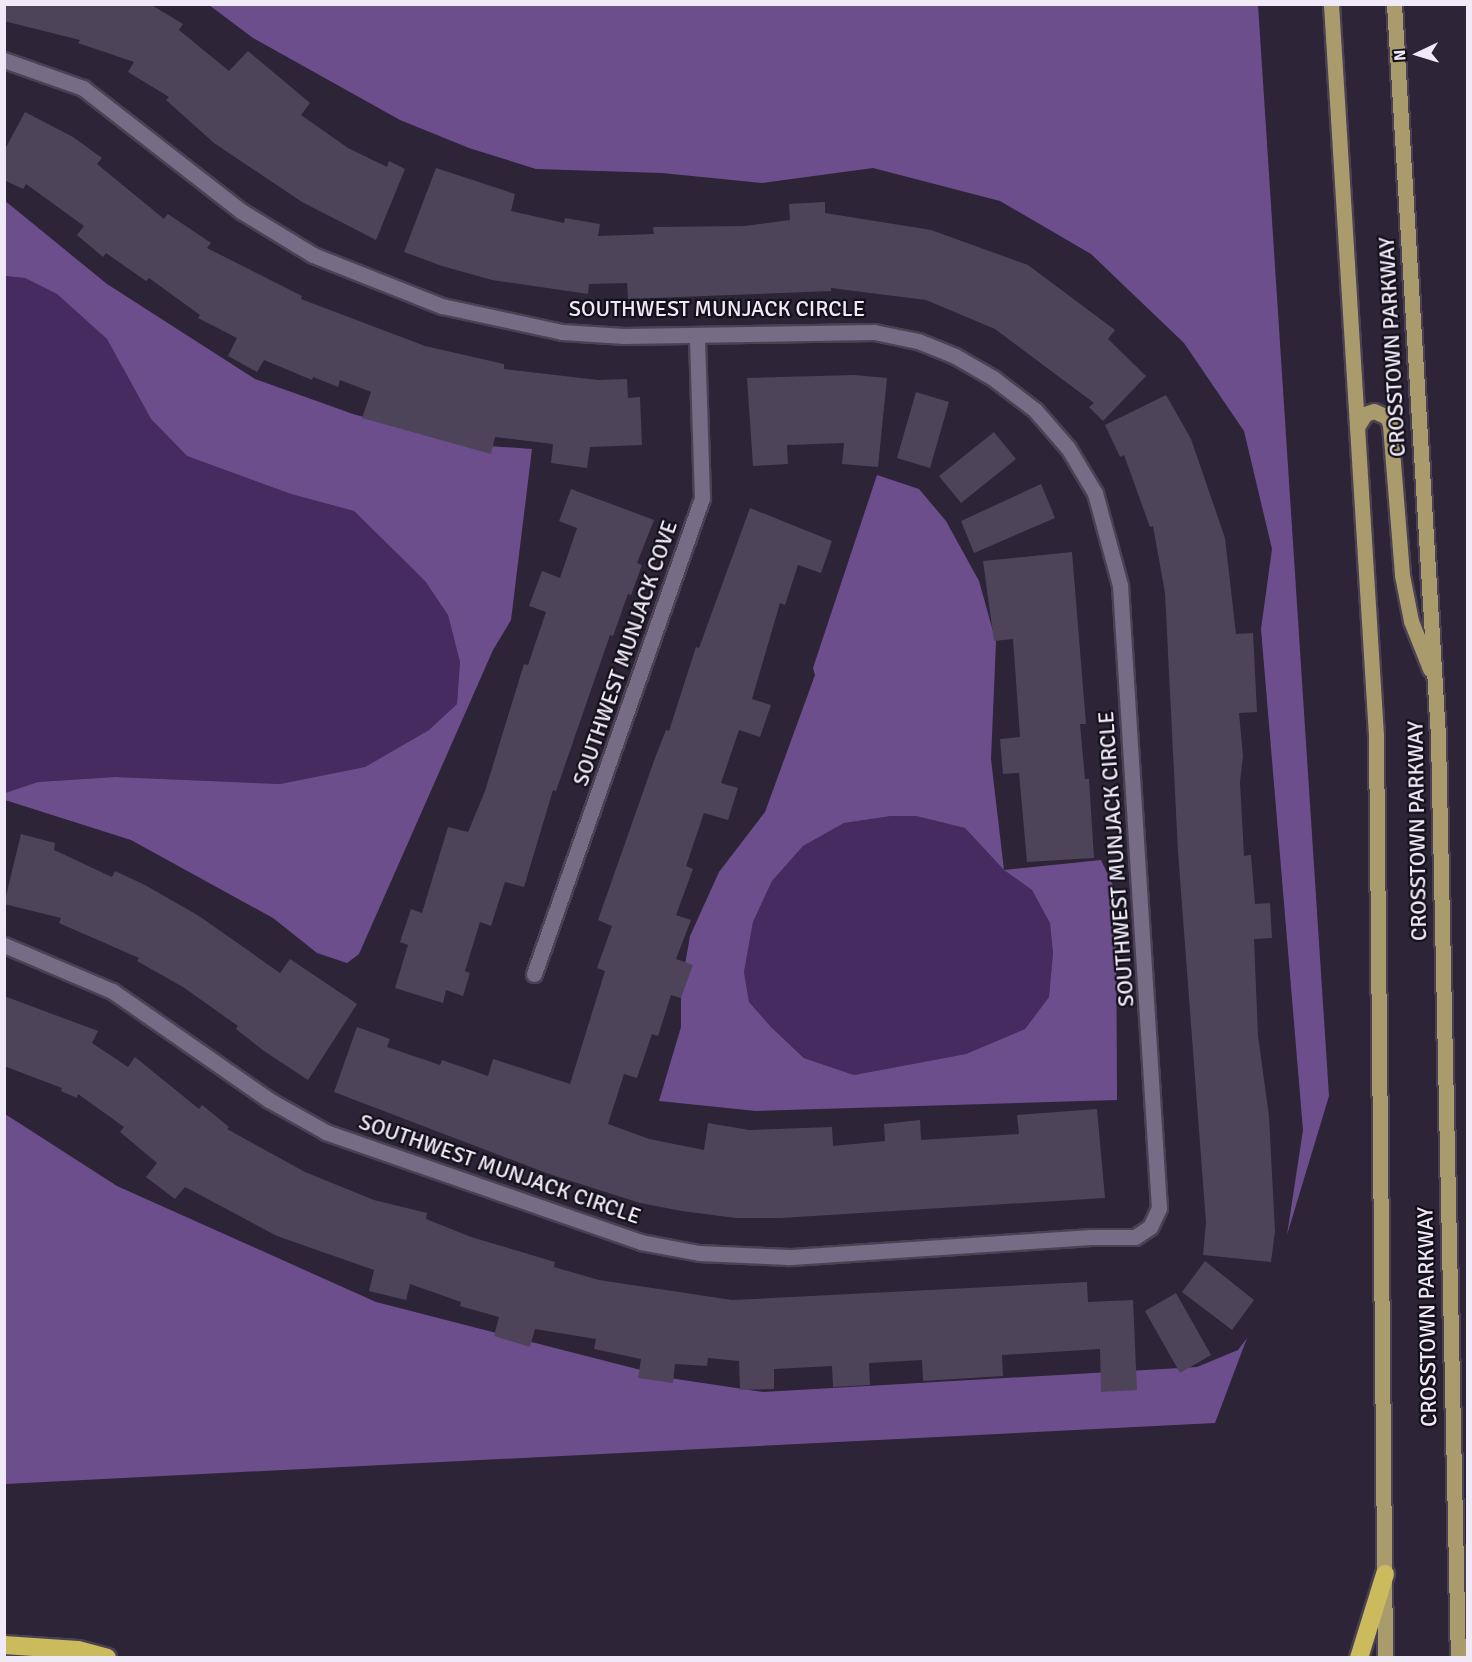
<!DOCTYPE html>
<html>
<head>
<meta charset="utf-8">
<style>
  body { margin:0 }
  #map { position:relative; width:1472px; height:1662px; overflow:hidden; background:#2d2438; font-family:Signika,sans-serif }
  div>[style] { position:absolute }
  .green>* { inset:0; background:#452b60 }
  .forest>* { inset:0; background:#6c4e8d }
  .building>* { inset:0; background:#4d445a }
  .roads { filter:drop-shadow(2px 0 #4a4253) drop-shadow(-2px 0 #4a4253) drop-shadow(0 2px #4a4253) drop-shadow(0 -2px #4a4253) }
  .minor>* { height:15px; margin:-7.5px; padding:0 7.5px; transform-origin:7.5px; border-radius:7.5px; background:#776c85 }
  .major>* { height:15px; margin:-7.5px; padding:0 7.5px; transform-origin:7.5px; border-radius:7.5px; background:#aa9b6c }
  .highway>* { height:18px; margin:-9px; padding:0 9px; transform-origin:9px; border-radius:9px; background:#ccbb5c }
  span { translate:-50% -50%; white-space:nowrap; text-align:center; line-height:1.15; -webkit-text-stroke:4.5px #141019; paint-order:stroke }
  .street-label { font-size:22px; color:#f0eaf8 }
  .frame { position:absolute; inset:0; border:6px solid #f0eaf8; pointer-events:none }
  .north { position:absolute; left:1388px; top:24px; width:60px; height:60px; -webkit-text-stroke:4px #141019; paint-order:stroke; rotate:266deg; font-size:16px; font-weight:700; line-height:24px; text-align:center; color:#f0eaf8 }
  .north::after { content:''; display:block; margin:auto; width:21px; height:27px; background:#f0eaf8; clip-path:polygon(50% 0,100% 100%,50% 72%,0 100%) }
</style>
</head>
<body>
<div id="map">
  <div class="green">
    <div style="clip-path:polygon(4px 276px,25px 278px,57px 294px,107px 339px,151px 419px,187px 456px,291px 494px,354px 511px,425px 581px,448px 615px,460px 662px,457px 704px,429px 730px,365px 767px,280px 784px,115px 777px,38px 782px,5px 793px)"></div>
    <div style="clip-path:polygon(891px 816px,916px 816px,965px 828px,1004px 870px,1032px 890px,1050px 922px,1053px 953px,1049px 997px,1025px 1029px,966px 1054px,854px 1075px,805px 1058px,771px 1027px,749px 1002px,744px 972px,753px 922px,772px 881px,803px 846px,844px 823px)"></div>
  </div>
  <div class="forest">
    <div style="clip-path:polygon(209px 5px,1258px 5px,1329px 1096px,1287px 1235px,1303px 1130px,1261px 629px,1272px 549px,1244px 431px,1184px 343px,1091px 254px,1000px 201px,873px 168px,762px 183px,662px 173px,536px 169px,469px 148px,400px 120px,253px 38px)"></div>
    <div style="clip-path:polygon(4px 200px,107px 284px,255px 379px,353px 414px,459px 444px,532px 449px,511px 620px,493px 650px,359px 954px,347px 963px,317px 953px,273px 918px,131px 840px,5px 800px,5px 793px,38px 782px,115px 777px,280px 784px,365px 767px,429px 730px,457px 704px,460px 662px,448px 615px,425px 581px,354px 511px,291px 494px,187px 456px,151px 419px,107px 339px,57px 294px,25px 278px,5px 276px)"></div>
    <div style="clip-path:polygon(evenodd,877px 475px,919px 489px,946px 521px,979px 581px,996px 642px,991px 759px,1004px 870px,1101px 860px,1116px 892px,1117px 1100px,756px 1111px,659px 1101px,681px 1027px,681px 987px,690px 936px,719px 872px,765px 812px,815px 675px,813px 668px,877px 475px,891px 816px,916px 816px,965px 828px,1004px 870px,1032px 890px,1050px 923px,1053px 953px,1049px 997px,1025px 1029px,966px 1054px,854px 1075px,804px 1058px,771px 1027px,749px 1002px,744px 972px,753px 922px,772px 881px,803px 846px,844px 823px,891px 816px)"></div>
    <div style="clip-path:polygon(5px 1114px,117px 1186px,376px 1302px,676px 1379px,763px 1392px,1197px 1367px,1238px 1350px,1247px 1338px,1215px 1423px,5px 1484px)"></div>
  </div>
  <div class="building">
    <div style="clip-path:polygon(4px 4px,150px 4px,183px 24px,179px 30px,229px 71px,248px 51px,310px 103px,301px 115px,348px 148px,387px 167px,389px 161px,405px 169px,376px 240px,302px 202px,214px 143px,166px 100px,169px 97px,128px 72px,134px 62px,78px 43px,80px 40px,4px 21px)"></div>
    <div style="clip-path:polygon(25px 112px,73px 137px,102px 158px,97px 164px,164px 219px,168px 214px,211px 243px,207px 248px,302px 296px,301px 299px,425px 346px,504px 364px,504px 369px,598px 380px,627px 379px,628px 398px,640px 397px,642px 445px,590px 447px,587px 468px,551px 463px,553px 444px,495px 437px,491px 454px,362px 418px,371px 392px,340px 380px,338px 387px,313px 377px,312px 380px,264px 360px,257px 372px,228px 356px,237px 338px,198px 318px,200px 315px,149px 278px,146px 281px,106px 253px,103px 257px,77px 235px,84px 226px,26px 184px,23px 189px,4px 180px,4px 151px)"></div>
    <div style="clip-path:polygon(436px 168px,515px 194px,511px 211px,564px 223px,565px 218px,600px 224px,598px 236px,654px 234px,653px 227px,744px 226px,790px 220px,789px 204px,825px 202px,825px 213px,931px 230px,1028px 265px,1115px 330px,1108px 339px,1146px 376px,1103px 421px,1089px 407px,1094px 403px,995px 329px,926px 300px,831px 288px,831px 291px,628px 299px,627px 283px,589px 284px,588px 294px,492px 280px,442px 266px,404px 252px)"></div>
    <div style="clip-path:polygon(854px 375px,887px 378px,878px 467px,842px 464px,844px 443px,787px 445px,788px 464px,753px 466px,747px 378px)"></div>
    <div style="clip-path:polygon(916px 392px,949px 402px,930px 468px,897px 458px)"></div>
    <div style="clip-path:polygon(1166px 395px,1191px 439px,1225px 538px,1236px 634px,1253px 633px,1257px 712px,1239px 713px,1243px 756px,1240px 782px,1244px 856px,1251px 855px,1255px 904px,1270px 903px,1272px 938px,1254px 939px,1258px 1036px,1269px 1116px,1275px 1231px,1271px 1262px,1203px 1255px,1206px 1223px,1178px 852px,1165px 593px,1153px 526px,1150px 527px,1124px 455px,1120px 457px,1105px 425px)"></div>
    <div style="clip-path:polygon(994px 432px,1016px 459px,961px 503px,939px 476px)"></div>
    <div style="clip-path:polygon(1041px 484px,1055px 518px,974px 553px,961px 521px)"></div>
    <div style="clip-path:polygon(571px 489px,654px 520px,637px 563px,642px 565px,631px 595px,628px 594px,613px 636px,610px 635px,556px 791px,553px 790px,524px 887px,505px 882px,491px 926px,480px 922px,465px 971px,470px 973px,463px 996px,446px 990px,443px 1003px,395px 988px,408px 945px,400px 942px,411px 909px,422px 913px,448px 827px,468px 832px,485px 791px,524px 664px,528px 665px,546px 612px,529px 606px,542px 571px,560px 578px,577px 528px,559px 521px)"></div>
    <div style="clip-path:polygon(750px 508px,832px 541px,821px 573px,798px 565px,785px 605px,780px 603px,752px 699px,771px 705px,760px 737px,739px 730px,721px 783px,738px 788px,728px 820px,704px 813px,686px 866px,693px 869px,676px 915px,691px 920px,676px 959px,693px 965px,681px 998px,671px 995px,658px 1036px,652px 1034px,637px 1078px,624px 1074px,608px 1124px,649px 1139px,704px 1150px,708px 1123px,749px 1130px,832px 1127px,833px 1146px,885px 1141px,884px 1124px,920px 1120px,921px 1140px,1019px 1134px,1017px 1115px,1097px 1109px,1105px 1198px,781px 1218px,736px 1218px,682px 1211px,640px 1203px,549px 1174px,334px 1092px,357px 1027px,390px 1039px,387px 1047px,440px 1065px,442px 1060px,488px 1076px,493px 1059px,570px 1084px,605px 971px,597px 968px,612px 926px,598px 920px,655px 758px,666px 730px,669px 731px,696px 647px,699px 648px)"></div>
    <div style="clip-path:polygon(1072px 552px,1086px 724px,1080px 724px,1085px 779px,1089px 779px,1094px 858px,1027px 862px,1019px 773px,1003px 774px,1000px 739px,1020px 737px,1013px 639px,994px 641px,983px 561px)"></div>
    <div style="clip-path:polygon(21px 834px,55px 843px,54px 850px,112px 877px,115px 871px,145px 885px,199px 916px,280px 973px,290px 959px,357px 1004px,308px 1080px,264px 1051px,236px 1029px,238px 1026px,183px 987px,137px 961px,139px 958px,59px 923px,61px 918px,4px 904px)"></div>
    <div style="clip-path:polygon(4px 996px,98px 1031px,92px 1043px,128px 1067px,135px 1057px,199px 1109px,202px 1105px,229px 1127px,227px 1129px,305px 1172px,374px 1200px,427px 1213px,426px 1219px,471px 1237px,555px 1262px,554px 1267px,599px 1280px,732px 1300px,1087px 1282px,1088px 1302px,1133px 1300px,1137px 1390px,1101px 1392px,1100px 1349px,1002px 1355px,1003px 1376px,923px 1381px,922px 1360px,869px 1363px,870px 1385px,833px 1387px,832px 1366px,774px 1369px,774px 1389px,740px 1390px,739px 1361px,708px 1358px,707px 1366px,675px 1364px,673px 1383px,638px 1378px,641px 1359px,594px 1349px,596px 1339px,535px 1329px,530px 1347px,494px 1336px,499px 1317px,460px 1306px,461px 1302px,410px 1284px,406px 1300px,369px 1291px,374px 1270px,277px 1236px,185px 1187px,175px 1199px,146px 1177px,157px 1163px,120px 1132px,124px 1127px,78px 1094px,77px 1098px,61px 1091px,62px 1088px,4px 1066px)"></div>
    <div style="clip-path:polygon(1205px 1261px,1254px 1300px,1232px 1330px,1182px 1292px)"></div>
    <div style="clip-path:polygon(1176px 1293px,1211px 1355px,1180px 1373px,1145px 1311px)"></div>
  </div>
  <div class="roads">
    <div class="minor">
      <div style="left:4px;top:60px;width:84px;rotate:19.5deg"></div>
      <div style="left:83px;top:88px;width:200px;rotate:37.9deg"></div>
      <div style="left:241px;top:211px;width:84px;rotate:31.4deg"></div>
      <div style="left:313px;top:255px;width:139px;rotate:21.6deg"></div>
      <div style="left:442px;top:306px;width:123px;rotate:12.2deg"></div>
      <div style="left:562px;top:332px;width:62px;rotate:3.7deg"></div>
      <div style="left:624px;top:336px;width:250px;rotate:-0.9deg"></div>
      <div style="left:874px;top:332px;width:45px;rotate:11.6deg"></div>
      <div style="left:918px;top:341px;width:40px;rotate:22deg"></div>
      <div style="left:955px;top:356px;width:44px;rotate:30.1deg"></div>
      <div style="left:993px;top:378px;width:53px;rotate:37.3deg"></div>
      <div style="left:1035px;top:410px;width:50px;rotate:49deg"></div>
      <div style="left:1068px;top:448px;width:52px;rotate:59deg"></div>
      <div style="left:1095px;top:493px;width:95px;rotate:74.8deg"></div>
      <div style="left:1120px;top:585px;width:624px;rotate:86.42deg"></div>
      <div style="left:1159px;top:1208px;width:21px;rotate:115deg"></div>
      <div style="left:1150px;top:1227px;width:18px;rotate:146deg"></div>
      <div style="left:1135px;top:1237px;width:44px;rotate:180deg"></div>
      <div style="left:1091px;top:1237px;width:304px;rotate:176.2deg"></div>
      <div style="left:788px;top:1257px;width:89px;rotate:-177.4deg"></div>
      <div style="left:699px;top:1253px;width:59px;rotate:-169.3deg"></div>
      <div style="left:641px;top:1242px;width:334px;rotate:-160.8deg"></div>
      <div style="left:326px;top:1132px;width:65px;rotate:-150.7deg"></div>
      <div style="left:269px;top:1100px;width:191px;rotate:-145.2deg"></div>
      <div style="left:112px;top:991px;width:117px;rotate:-156.9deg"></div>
      <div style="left:534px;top:974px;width:505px;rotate:-70.56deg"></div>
      <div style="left:702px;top:498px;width:161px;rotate:-91.8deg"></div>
    </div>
    <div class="major">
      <div style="left:1331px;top:4px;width:733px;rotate:86.48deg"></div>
      <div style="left:1376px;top:736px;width:922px;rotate:89.44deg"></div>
      <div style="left:1394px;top:4px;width:734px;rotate:86.56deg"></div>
      <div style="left:1438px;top:737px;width:921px;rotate:88.76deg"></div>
      <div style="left:1357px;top:427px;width:15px;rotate:-58deg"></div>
      <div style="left:1365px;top:414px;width:9px;rotate:-18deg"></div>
      <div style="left:1374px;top:411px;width:14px;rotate:25deg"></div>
      <div style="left:1387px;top:417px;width:9px;rotate:69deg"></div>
      <div style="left:1390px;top:425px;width:150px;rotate:85.4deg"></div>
      <div style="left:1402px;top:575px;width:47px;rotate:78.9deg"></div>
      <div style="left:1411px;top:621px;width:52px;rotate:68.4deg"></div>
    </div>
    <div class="highway">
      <div style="left:4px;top:1645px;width:74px;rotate:3.9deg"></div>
      <div style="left:78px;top:1650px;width:30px;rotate:15deg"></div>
      <div style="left:1359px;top:1658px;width:88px;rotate:-72.8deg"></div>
    </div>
  </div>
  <div class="street-label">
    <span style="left:717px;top:309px">SOUTHWEST MUNJACK CIRCLE</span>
    <span style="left:1392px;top:347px;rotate:-93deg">CROSSTOWN PARKWAY</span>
    <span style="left:625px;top:653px;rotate:-71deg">SOUTHWEST MUNJACK COVE</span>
    <span style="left:1417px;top:831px;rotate:-91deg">CROSSTOWN PARKWAY</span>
    <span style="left:1116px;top:859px;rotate:-94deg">SOUTHWEST MUNJACK CIRCLE</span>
    <span style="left:500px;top:1169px;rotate:19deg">SOUTHWEST MUNJACK CIRCLE</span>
    <span style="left:1427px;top:1317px;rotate:-91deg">CROSSTOWN PARKWAY</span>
  </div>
  <div class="frame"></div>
  <div class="north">N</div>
</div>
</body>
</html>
